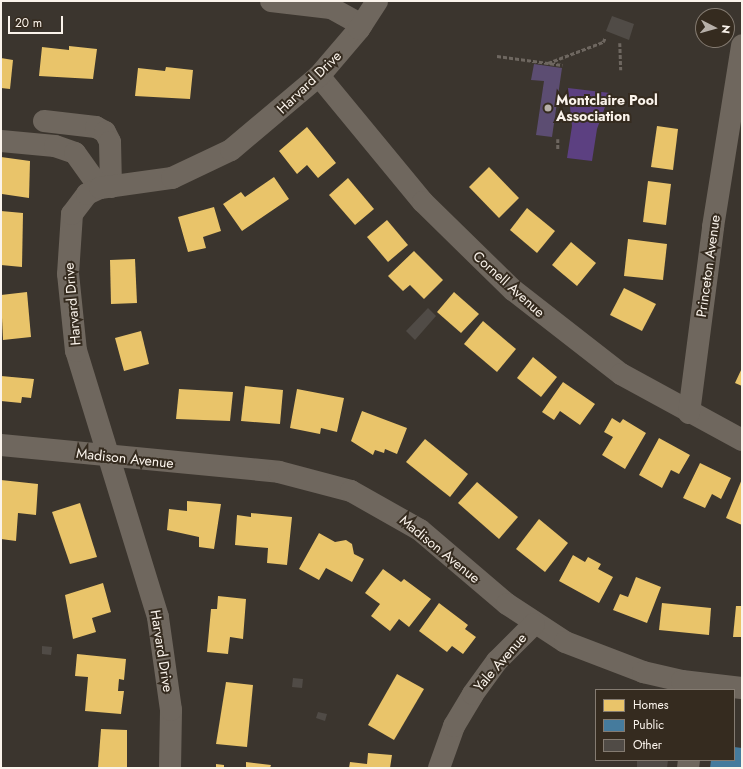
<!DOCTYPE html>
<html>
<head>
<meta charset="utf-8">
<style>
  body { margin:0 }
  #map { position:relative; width:743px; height:769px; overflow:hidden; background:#3b352e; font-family:Jost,sans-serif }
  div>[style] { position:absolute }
  .green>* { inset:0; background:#5c4d72 }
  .water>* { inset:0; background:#5c4081 }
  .homes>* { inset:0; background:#e9c46a }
  .public>* { inset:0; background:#457b9d }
  .building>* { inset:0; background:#504b46 }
  .path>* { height:2.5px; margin-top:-1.25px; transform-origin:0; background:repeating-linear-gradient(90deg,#6e6760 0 4px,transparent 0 6px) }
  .minor>* { height:22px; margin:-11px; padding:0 11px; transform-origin:11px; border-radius:11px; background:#6f675e }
  .dots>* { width:11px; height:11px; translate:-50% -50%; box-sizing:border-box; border:2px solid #352b1f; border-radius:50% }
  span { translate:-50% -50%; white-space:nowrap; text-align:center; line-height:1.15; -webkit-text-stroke:4px #352b1f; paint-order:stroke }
  .street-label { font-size:14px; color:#faf3eb }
  .poi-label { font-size:14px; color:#faf3eb; font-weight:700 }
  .left { translate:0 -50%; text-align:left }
  .frame { position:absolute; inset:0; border:2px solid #faf3eb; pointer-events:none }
  .legend { position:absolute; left:595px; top:689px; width:140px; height:72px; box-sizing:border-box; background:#352b1f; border:1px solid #847b71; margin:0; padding:5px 7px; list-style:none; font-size:12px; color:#faf3eb }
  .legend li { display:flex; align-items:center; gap:8px; height:20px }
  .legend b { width:20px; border:1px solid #847b71 }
  .north { position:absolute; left:695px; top:8px; width:40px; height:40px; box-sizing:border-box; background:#352b1f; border:1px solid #847b71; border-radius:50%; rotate:96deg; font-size:11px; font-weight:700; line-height:16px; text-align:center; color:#faf3eb }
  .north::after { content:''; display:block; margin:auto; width:14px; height:18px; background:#b7b0a9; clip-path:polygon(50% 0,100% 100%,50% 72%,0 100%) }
  .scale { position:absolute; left:8px; top:16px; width:55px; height:18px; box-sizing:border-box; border:2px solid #faf3eb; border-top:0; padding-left:5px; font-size:12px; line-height:14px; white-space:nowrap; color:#faf3eb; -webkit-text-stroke:3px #352b1f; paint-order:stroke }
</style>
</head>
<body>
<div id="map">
  <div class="green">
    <div style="clip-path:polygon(534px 64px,562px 68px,552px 137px,536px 135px,544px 81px,531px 80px)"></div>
  </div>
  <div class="water">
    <div style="clip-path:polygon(568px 88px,610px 93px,597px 129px,592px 161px,567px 158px,572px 126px)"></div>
  </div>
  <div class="homes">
    <div style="clip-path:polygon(69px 46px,97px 49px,93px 79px,39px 76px,42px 47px,69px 50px)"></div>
    <div style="clip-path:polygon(1px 58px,13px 60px,10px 89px,1px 88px)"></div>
    <div style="clip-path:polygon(166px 67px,193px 70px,190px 99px,135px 96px,138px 68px,165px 71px)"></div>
    <div style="clip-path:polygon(657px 126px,678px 129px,673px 170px,651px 167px)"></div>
    <div style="clip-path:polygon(307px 127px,336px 163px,318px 178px,307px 165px,297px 174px,279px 151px)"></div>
    <div style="clip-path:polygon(1px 157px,30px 161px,29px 198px,2px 194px)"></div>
    <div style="clip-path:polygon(489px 167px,519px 198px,499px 218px,469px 187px)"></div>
    <div style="clip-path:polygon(274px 177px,289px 199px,242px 231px,223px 204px,241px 192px,245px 197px)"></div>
    <div style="clip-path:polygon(348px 178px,374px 209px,355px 225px,329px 195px)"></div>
    <div style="clip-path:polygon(648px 181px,671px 184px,666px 225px,643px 222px)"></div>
    <div style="clip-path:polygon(214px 207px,221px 231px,203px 237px,206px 248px,188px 252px,178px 217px)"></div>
    <div style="clip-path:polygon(527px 208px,555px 231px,537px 253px,510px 230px)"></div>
    <div style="clip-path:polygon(1px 211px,23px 213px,22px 267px,1px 265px)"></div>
    <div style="clip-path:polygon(387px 220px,408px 245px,388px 262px,367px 237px)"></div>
    <div style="clip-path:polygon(628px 239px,667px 244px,663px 280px,624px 276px)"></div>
    <div style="clip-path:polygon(571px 242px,596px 263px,577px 286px,552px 265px)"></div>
    <div style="clip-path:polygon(414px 251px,443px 280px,424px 299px,410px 285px,403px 291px,388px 276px)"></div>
    <div style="clip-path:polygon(135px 259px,137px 303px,111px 304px,110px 260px)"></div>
    <div style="clip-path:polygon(624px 288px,656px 304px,642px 331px,610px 315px)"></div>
    <div style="clip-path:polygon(27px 292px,31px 337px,3px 340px,1px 295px)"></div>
    <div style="clip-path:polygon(454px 292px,479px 314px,461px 333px,437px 312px)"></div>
    <div style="clip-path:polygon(483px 321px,516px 349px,497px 372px,464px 344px)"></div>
    <div style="clip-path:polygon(141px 331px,149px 364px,124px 371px,115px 338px)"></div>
    <div style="clip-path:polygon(533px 357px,557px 377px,541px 397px,517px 378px)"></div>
    <div style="clip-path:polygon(742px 368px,742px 386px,735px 383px)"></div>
    <div style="clip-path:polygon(1px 376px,34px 379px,31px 398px,22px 397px,21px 403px,1px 401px)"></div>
    <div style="clip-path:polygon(563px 382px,595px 404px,580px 425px,560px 411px,554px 420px,542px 412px)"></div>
    <div style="clip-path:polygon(245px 386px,283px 390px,280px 424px,241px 421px)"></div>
    <div style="clip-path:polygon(179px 389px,233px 392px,230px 421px,176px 419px)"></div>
    <div style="clip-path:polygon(297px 389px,344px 398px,337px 432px,321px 428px,320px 434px,290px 428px)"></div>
    <div style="clip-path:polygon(362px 411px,407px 428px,397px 454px,385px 449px,384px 453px,375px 450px,373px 455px,351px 441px)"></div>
    <div style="clip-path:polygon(612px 418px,620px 423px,623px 419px,646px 433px,625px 469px,602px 455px,613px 437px,604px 432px)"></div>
    <div style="clip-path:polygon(659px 438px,690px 455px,679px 474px,671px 470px,662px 488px,639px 475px)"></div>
    <div style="clip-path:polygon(425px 439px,468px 474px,450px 497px,406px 462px)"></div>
    <div style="clip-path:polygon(700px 463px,731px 478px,721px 499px,712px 494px,705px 508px,683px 498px)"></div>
    <div style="clip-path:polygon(742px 479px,742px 525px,726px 518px)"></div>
    <div style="clip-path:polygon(1px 480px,38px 484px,36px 515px,18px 513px,16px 541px,1px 539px)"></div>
    <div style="clip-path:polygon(477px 482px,518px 517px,499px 539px,458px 503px)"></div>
    <div style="clip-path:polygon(187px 501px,221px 504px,214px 549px,199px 547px,199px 537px,167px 530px,169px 509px,187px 511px)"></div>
    <div style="clip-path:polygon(80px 503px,97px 557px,70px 564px,52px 512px)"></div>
    <div style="clip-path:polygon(251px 513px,292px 517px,287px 565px,267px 563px,268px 548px,235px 545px,237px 515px,251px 517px)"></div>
    <div style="clip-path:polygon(539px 519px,568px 543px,545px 572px,516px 549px)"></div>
    <div style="clip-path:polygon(319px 533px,335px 542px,346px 540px,352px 544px,354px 554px,364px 559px,352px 582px,326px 568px,319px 580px,299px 569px)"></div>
    <div style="clip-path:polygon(573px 555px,585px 562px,588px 557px,601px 564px,598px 569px,613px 577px,599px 603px,559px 581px)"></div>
    <div style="clip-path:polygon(383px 569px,401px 582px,404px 579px,431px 599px,409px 627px,399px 619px,390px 631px,371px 616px,380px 604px,365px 593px)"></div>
    <div style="clip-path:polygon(636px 577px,661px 587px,647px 623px,613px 610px,620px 594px,628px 597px)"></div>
    <div style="clip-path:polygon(103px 583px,111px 612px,92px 618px,96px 632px,73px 639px,65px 595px)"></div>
    <div style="clip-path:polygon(218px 596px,246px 599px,243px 639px,230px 637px,228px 654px,207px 652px,211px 609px,217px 609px)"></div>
    <div style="clip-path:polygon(439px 603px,468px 625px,465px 629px,476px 637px,463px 654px,452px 646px,447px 652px,419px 631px)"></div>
    <div style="clip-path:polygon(662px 603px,711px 608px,709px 635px,659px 630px)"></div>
    <div style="clip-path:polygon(736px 606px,742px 606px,742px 637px,733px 637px)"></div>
    <div style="clip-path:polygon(77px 654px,126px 659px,124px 680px,119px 679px,118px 691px,124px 691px,121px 714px,85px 711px,88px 677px,75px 676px)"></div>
    <div style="clip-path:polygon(397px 674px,424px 689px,394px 740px,368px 725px)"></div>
    <div style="clip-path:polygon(226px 682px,253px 685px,247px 747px,216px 744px)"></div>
    <div style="clip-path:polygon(101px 729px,127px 730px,127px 768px,98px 768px)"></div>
    <div style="clip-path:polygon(368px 753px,392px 755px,390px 768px,349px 768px,350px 762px,367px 764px)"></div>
    <div style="clip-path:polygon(246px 762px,271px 765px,270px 768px,246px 768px)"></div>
    <div style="clip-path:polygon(216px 764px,224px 765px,224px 768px,216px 768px)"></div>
  </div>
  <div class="public">
    <div style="clip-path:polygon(734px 747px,742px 748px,742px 768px,710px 768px,711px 760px,734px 760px)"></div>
  </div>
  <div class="building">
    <div style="clip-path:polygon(612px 16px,634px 24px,629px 40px,606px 31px)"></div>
    <div style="clip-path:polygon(428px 308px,436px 316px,415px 340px,406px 331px)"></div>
    <div style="clip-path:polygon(42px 646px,52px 647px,51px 655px,42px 654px)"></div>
    <div style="clip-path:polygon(293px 678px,303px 679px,302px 688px,292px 687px)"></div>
    <div style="clip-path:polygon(318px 712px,327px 714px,325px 721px,316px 718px)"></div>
    <div style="clip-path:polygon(637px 760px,668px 760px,667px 768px,637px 768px)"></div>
  </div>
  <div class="path">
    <div style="left:620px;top:43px;width:27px;rotate:88deg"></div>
    <div style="left:497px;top:56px;width:66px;rotate:7.9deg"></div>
    <div style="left:548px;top:63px;width:59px;rotate:-20.9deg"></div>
    <div style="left:603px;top:42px;width:4px;rotate:-63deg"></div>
    <div style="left:558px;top:139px;width:10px;rotate:90deg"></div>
  </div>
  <div class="minor">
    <div style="left:271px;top:1px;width:60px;rotate:6.7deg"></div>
    <div style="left:331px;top:8px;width:35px;rotate:29deg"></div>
    <div style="left:319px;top:76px;width:163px;rotate:50.5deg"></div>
    <div style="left:423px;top:202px;width:126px;rotate:44.4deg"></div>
    <div style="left:513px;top:290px;width:137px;rotate:37.9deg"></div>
    <div style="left:621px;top:374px;width:138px;rotate:28.6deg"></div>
    <div style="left:44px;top:121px;width:52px;rotate:6.6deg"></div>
    <div style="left:96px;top:127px;width:10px;rotate:29deg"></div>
    <div style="left:105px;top:132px;width:11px;rotate:63deg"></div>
    <div style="left:110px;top:142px;width:45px;rotate:88.7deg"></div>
    <div style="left:1px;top:141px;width:54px;rotate:5.3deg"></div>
    <div style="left:55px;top:146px;width:21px;rotate:19deg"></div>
    <div style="left:75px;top:153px;width:43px;rotate:54.5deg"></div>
    <div style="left:689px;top:413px;width:188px;rotate:-82.6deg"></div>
    <div style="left:713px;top:227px;width:184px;rotate:-80.9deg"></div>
    <div style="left:1px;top:445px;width:279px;rotate:5.5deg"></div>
    <div style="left:279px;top:472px;width:74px;rotate:14.8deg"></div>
    <div style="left:351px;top:491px;width:79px;rotate:29.5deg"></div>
    <div style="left:420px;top:530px;width:114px;rotate:40.4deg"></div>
    <div style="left:507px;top:604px;width:69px;rotate:33.2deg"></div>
    <div style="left:565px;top:642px;width:84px;rotate:21deg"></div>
    <div style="left:643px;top:672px;width:40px;rotate:13deg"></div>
    <div style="left:682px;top:681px;width:60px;rotate:6.7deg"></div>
    <div style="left:170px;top:768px;width:58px;rotate:-89deg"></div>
    <div style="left:171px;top:710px;width:94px;rotate:-98deg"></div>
    <div style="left:158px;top:617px;width:278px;rotate:-107.1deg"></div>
    <div style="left:76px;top:351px;width:77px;rotate:-95.9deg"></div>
    <div style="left:68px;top:274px;width:60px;rotate:-86.2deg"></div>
    <div style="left:72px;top:214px;width:25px;rotate:-53deg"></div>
    <div style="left:87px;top:194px;width:14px;rotate:-25deg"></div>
    <div style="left:100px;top:188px;width:73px;rotate:-7.9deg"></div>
    <div style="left:172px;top:178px;width:65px;rotate:-25.4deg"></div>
    <div style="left:231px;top:150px;width:115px;rotate:-40.1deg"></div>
    <div style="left:319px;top:76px;width:62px;rotate:-49.6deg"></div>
    <div style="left:359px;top:29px;width:33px;rotate:-57deg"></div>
    <div style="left:439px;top:768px;width:45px;rotate:-70.3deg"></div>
    <div style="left:454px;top:726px;width:37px;rotate:-59deg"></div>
    <div style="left:473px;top:694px;width:41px;rotate:-54deg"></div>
    <div style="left:497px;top:661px;width:52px;rotate:-45deg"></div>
    <div style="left:688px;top:768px;width:8px;rotate:-83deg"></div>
  </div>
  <div class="dots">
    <div style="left:548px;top:108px;background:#b7b0a9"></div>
  </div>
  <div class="street-label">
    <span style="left:309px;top:82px;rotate:-44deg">Harvard Drive</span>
    <span style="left:708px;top:266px;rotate:-82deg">Princeton Avenue</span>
    <span style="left:509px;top:284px;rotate:42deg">Cornell Avenue</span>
    <span style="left:72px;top:304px;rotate:-95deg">Harvard Drive</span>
    <span style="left:125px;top:458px;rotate:6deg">Madison Avenue</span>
    <span style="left:440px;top:549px;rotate:39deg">Madison Avenue</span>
    <span style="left:162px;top:651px;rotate:81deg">Harvard Drive</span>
    <span style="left:500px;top:662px;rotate:-49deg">Yale Avenue</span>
  </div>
  <div class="poi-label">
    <span class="left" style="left:556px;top:108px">Montclaire Pool<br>Association</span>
  </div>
  <div class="frame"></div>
  <ul class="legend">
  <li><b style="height:11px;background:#e9c46a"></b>Homes</li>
  <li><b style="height:11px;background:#457b9d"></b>Public</li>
  <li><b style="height:11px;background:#504b46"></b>Other</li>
  </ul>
  <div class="north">N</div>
  <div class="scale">20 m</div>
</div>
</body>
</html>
